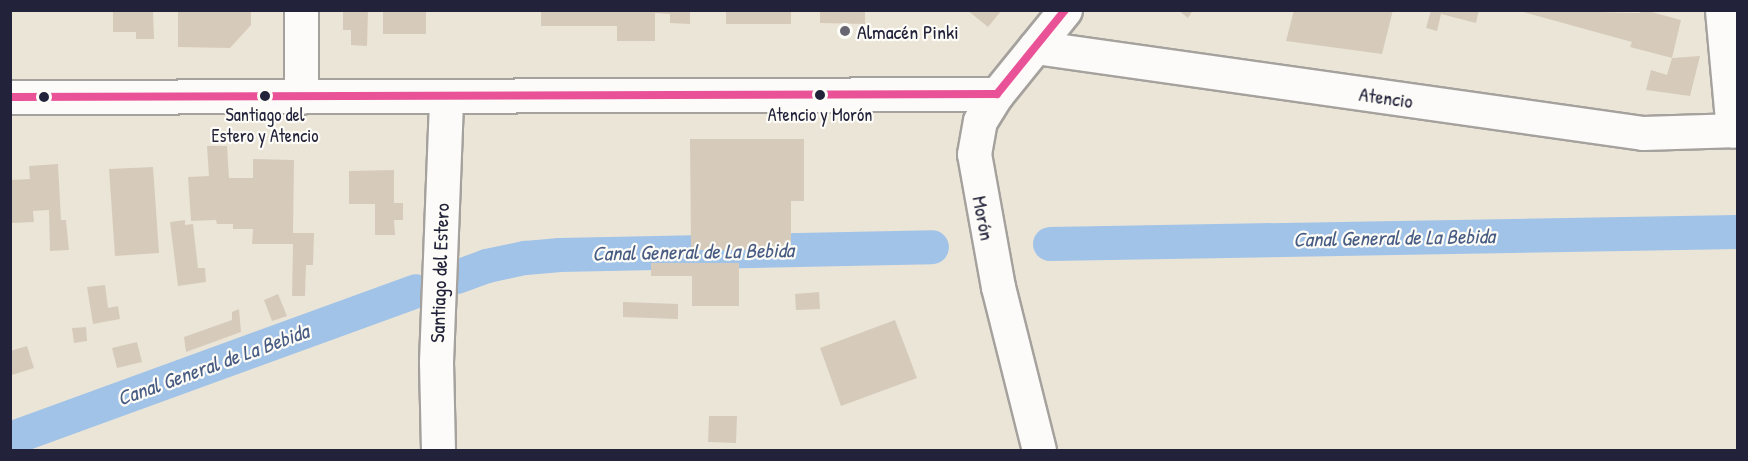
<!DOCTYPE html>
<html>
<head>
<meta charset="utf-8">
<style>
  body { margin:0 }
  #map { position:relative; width:1748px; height:461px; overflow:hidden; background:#ebe5d8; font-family:"Patrick Hand",sans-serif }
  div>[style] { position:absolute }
  .canal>* { height:34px; margin:-17px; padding:0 17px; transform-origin:17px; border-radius:17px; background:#a1c3e7 }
  .building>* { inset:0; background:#d6cbba }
  .roads { filter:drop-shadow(2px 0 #a5a19d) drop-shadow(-2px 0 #a5a19d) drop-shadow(0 2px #a5a19d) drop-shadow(0 -2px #a5a19d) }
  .minor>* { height:33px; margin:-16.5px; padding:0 16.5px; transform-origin:16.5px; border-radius:16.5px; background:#fcfbf9 }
  .bus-1>* { height:8px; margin:-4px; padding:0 4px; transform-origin:4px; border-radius:4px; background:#e95297 }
  .dots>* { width:16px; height:16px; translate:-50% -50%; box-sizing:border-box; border:3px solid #fdfcf7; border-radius:50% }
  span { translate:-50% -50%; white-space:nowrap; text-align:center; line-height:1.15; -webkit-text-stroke:4.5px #fdfcf7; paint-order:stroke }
  .bus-label { font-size:18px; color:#22223b }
  .poi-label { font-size:20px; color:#22223b }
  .left { translate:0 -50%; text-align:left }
  .street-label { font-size:20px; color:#22223b }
  .water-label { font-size:21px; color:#485c83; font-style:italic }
  .frame { position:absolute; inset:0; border:12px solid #22223b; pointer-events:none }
</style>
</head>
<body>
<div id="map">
  <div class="canal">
    <div style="left:1050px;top:244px;width:688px;rotate:-1deg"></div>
    <div style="left:457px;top:277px;width:32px;rotate:-20deg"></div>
    <div style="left:487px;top:266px;width:40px;rotate:-12deg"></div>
    <div style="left:526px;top:258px;width:34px;rotate:-5deg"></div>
    <div style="left:560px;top:255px;width:372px;rotate:-1.2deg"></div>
    <div style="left:10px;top:439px;width:432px;rotate:-20deg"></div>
  </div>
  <div class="building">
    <div style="clip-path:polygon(113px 10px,153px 10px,154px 39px,136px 39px,136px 32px,113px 32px)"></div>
    <div style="clip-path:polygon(178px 10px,251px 10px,251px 25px,230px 48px,178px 47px)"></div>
    <div style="clip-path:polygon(343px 10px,368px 10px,367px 46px,351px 45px,351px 30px,343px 30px)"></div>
    <div style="clip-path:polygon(383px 10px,426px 10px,426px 34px,383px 34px)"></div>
    <div style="clip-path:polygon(541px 10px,690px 10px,690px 24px,670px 23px,670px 14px,655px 13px,655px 41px,617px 41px,617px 26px,541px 26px)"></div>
    <div style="clip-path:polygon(726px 10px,791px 10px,791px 24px,726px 24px)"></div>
    <div style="clip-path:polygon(820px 10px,865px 10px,865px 24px,820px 23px)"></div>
    <div style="clip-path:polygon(967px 10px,1002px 10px,988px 27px)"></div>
    <div style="clip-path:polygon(1178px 10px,1193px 10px,1188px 18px)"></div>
    <div style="clip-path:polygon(1294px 10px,1393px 10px,1382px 54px,1286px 41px)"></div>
    <div style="clip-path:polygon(1431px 10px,1479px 10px,1476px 23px,1441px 14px,1437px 31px,1426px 28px)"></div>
    <div style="clip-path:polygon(1516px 10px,1639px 13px,1644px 10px,1681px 20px,1672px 58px,1630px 47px,1632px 42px)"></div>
    <div style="clip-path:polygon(1700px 56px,1690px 96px,1646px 90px,1651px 70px,1667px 75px,1672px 58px)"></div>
    <div style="clip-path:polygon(690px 139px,804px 139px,804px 201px,791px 201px,791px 250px,691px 250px)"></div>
    <div style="clip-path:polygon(207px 146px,227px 146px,229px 178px,253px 178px,253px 159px,294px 160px,293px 233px,314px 233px,313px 265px,306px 265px,305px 296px,292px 296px,293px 244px,252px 244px,253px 229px,233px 229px,233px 224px,217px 224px,216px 220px,191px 221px,188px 177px,209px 176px)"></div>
    <div style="clip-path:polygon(58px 164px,61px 220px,66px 220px,69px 250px,50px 251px,49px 210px,33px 211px,34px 222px,12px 223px,10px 180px,30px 179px,29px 166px)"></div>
    <div style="clip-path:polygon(153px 167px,159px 253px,115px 256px,109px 169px)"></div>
    <div style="clip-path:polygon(394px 170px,394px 203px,403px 203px,403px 220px,394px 220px,395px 235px,375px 235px,375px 204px,349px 204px,349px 171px)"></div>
    <div style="clip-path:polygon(185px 220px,185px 225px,193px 224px,198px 268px,205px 268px,206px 282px,178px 286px,170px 222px)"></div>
    <div style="clip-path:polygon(651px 263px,739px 263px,739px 306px,692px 306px,692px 276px,651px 276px)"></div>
    <div style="clip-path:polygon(105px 285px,108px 308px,118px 306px,120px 319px,93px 324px,87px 287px)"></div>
    <div style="clip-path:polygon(819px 292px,820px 309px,796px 310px,795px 294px)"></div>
    <div style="clip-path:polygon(278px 294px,287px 316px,272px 321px,264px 300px)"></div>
    <div style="clip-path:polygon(623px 302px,678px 304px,678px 319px,623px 317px)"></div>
    <div style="clip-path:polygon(239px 309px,241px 332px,186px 352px,184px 337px,232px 320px,232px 312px)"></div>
    <div style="clip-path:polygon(895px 320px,917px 378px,841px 406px,820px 348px)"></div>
    <div style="clip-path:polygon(86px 327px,87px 341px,74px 343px,72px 328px)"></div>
    <div style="clip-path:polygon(137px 342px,142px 362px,117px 368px,112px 348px)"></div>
    <div style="clip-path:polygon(27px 346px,34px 368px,12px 375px,10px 351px)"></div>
    <div style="clip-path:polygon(709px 416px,737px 416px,736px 443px,708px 442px)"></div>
  </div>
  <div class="roads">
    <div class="minor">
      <div style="left:301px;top:10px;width:87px;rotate:90deg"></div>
      <div style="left:1722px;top:10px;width:121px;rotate:84.8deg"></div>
      <div style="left:1035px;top:47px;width:614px;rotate:8.05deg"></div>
      <div style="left:1643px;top:133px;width:95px;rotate:-1.8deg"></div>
      <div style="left:10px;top:97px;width:987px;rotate:-0.17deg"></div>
      <div style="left:438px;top:450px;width:88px;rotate:-91.3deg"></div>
      <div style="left:436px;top:362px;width:266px;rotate:-87.8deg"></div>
      <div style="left:1039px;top:450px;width:168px;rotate:-104.1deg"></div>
      <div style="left:998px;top:287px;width:135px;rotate:-100.2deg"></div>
      <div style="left:974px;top:154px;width:34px;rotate:-80deg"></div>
      <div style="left:980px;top:121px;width:32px;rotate:-58deg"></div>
      <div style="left:997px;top:94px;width:108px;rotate:-51deg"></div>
    </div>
  </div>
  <div class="bus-1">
    <div style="left:997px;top:94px;width:108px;rotate:-51deg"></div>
    <div style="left:10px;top:97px;width:987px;rotate:-0.17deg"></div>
  </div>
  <div class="dots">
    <div style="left:845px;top:31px;background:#686672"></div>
    <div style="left:820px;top:95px;background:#22223b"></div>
    <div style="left:265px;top:96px;background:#22223b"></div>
    <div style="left:44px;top:97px;background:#22223b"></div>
  </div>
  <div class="bus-label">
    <span style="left:820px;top:115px">Atencio y Morón</span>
    <span style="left:265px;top:126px">Santiago del<br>Estero y Atencio</span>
  </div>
  <div class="poi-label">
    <span class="left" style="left:857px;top:31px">Almacén Pinki</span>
  </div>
  <div class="street-label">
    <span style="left:1386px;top:97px;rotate:8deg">Atencio</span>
    <span style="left:984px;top:218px;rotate:79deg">Morón</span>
    <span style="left:439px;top:273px;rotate:-88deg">Santiago del Estero</span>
  </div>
  <div class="water-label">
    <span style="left:1394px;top:238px;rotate:-1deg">Canal General de La Bebida</span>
    <span style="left:693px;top:252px;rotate:-1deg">Canal General de La Bebida</span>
    <span style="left:213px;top:365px;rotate:-20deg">Canal General de La Bebida</span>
  </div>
  <div class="frame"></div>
</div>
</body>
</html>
